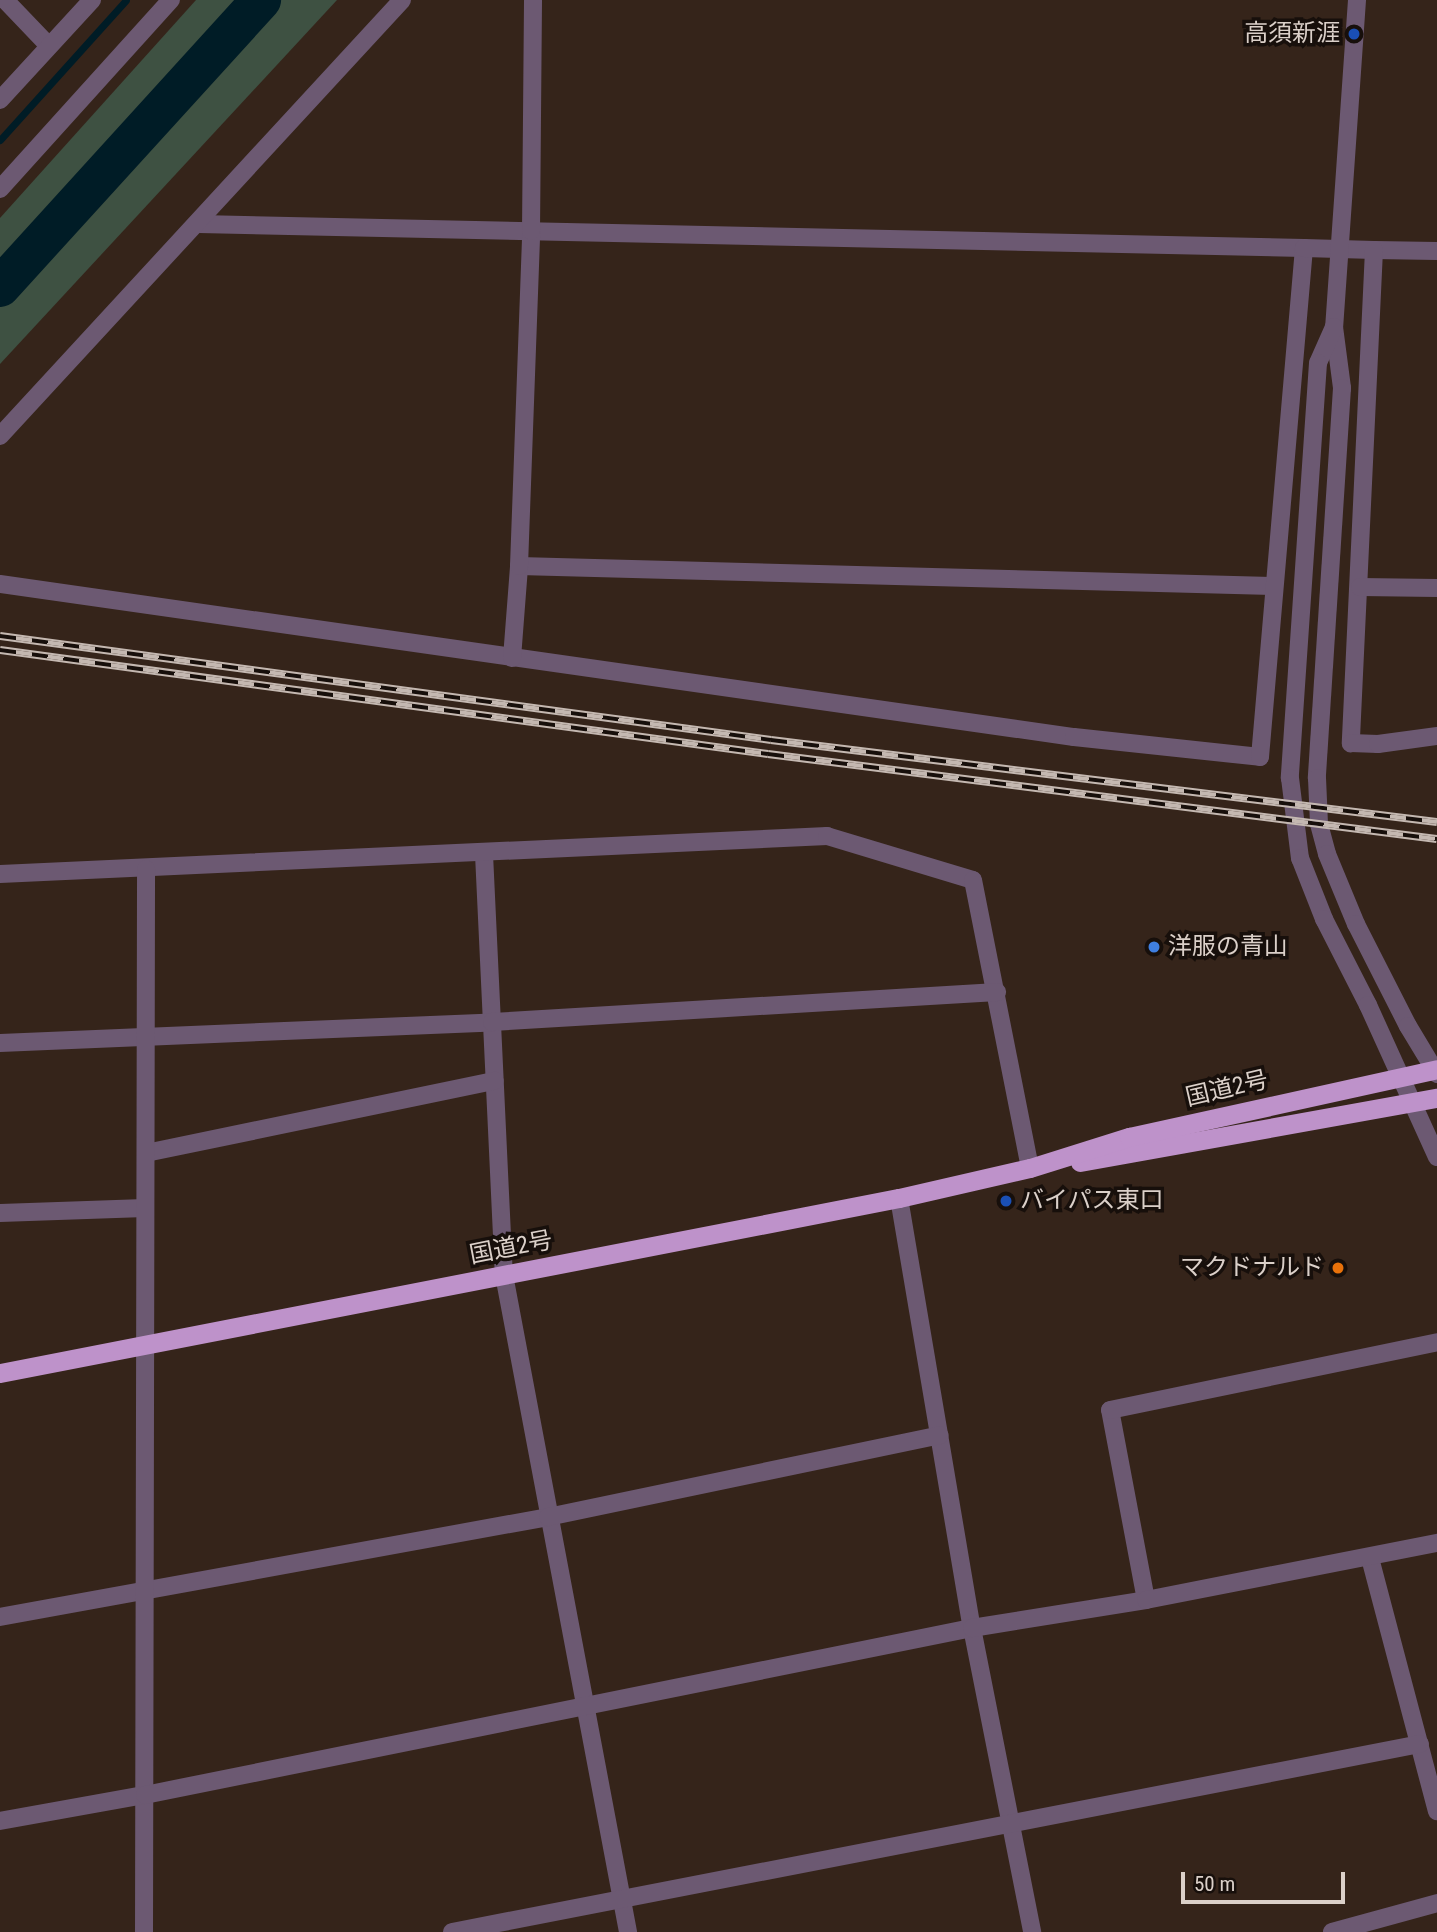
<!DOCTYPE html>
<html>
<head>
<meta charset="utf-8">
<style>
  body { margin:0 }
  #map { position:relative; width:1437px; height:1932px; overflow:hidden; background:#35241a; font-family:"Roboto Condensed","Noto Sans JP",sans-serif }
  div>[style] { position:absolute }
  .green>* { inset:0; background:#3e5142 }
  .stream>* { height:7px; margin:-3.5px; padding:0 3.5px; transform-origin:3.5px; border-radius:3.5px; background:#001c26 }
  .river>* { height:40px; margin:-20px; padding:0 20px; transform-origin:20px; border-radius:20px; background:#001c26 }
  .minor>* { height:18px; margin:-9px; padding:0 9px; transform-origin:9px; border-radius:9px; background:#6c5972 }
  .tertiary>* { height:18px; margin:-9px; padding:0 9px; transform-origin:9px; border-radius:9px; background:#6c5972 }
  .trunk>* { height:19px; margin:-9.5px; padding:0 9.5px; transform-origin:9.5px; border-radius:9.5px; background:#be92ca }
  .rail>* { height:8px; margin-top:-4px; transform-origin:0; background:repeating-linear-gradient(90deg,#170f0b 0 16px,#c4b8b1 0 32px); box-sizing:border-box; border-block:2px solid #c4b8b1 }
  .dots>* { width:19px; height:19px; translate:-50% -50%; box-sizing:border-box; border:4px solid #170f0b; border-radius:50% }
  span { translate:-50% -50%; white-space:nowrap; text-align:center; line-height:1.15; -webkit-text-stroke:7px #170f0b; paint-order:stroke }
  .poi-label { font-size:24px; color:#dbd0c9 }
  .right { translate:-100% -50%; text-align:right }
  .left { translate:0 -50%; text-align:left }
  .street-label { font-size:24px; color:#dbd0c9 }
  .scale { position:absolute; left:1181px; top:1872px; width:164px; height:32px; box-sizing:border-box; border:4px solid #dbd0c9; border-top:0; padding-left:9px; font-size:21px; line-height:24px; white-space:nowrap; color:#dbd0c9; -webkit-text-stroke:5px #170f0b; paint-order:stroke }
</style>
</head>
<body>
<div id="map">
  <div class="green">
    <div style="clip-path:polygon(196px 0,337px 0,0 364px,0 218px)"></div>
  </div>
  <div class="stream">
    <div style="left:0;top:140px;width:188px;rotate:-48deg"></div>
  </div>
  <div class="river">
    <div style="left:0;top:287px;width:388px;rotate:-47.7deg"></div>
  </div>
  <div class="minor">
    <div style="left:5px;top:0;width:62px;rotate:46.3deg"></div>
    <div style="left:0;top:100px;width:136px;rotate:-47.4deg"></div>
    <div style="left:199px;top:224px;width:1105px;rotate:1.24deg"></div>
    <div style="left:1374px;top:250px;width:63px;rotate:0.9deg"></div>
    <div style="left:0;top:436px;width:593px;rotate:-47.32deg"></div>
    <div style="left:519px;top:566px;width:754px;rotate:1.52deg"></div>
    <div style="left:0;top:584px;width:1085px;rotate:8.11deg"></div>
    <div style="left:1074px;top:737px;width:187px;rotate:6.1deg"></div>
    <div style="left:1260px;top:757px;width:511px;rotate:-85.06deg"></div>
    <div style="left:1304px;top:248px;width:70px;rotate:1.6deg"></div>
    <div style="left:1374px;top:250px;width:494px;rotate:92.7deg"></div>
    <div style="left:1351px;top:743px;width:27px;rotate:2deg"></div>
    <div style="left:1378px;top:744px;width:60px;rotate:-7.7deg"></div>
    <div style="left:1360px;top:587px;width:77px;rotate:0.7deg"></div>
    <div style="left:512px;top:658px;width:92px;rotate:-85.6deg"></div>
    <div style="left:519px;top:566px;width:335px;rotate:-87.9deg"></div>
    <div style="left:531px;top:231px;width:231px;rotate:-89.5deg"></div>
    <div style="left:484px;top:854px;width:421px;rotate:87.3deg"></div>
    <div style="left:504px;top:1275px;width:669px;rotate:79.31deg"></div>
    <div style="left:0;top:874px;width:828px;rotate:-2.63deg"></div>
    <div style="left:827px;top:836px;width:152px;rotate:16.8deg"></div>
    <div style="left:973px;top:880px;width:294px;rotate:78.8deg"></div>
    <div style="left:0;top:1043px;width:492px;rotate:-2.4deg"></div>
    <div style="left:492px;top:1022px;width:506px;rotate:-3.4deg"></div>
    <div style="left:146px;top:1153px;width:356px;rotate:-11.7deg"></div>
    <div style="left:899px;top:1198px;width:436px;rotate:80.4deg"></div>
    <div style="left:972px;top:1628px;width:310px;rotate:78.8deg"></div>
    <div style="left:0;top:1213px;width:145px;rotate:-2deg"></div>
    <div style="left:1370px;top:1558px;width:262px;rotate:75.2deg"></div>
    <div style="left:1146px;top:1600px;width:193px;rotate:-100.7deg"></div>
    <div style="left:1110px;top:1410px;width:334px;rotate:-11.7deg"></div>
    <div style="left:0;top:1617px;width:557px;rotate:-10.34deg"></div>
    <div style="left:548px;top:1517px;width:400px;rotate:-11.8deg"></div>
    <div style="left:144px;top:1932px;width:1063px;rotate:-89.89deg"></div>
    <div style="left:452px;top:1932px;width:986px;rotate:-10.99deg"></div>
    <div style="left:1332px;top:1932px;width:109px;rotate:-15.4deg"></div>
  </div>
  <div class="tertiary">
    <div style="left:1357px;top:0;width:328px;rotate:94deg"></div>
    <div style="left:1334px;top:327px;width:62px;rotate:82.5deg"></div>
    <div style="left:1342px;top:388px;width:391px;rotate:93.7deg"></div>
    <div style="left:1317px;top:778px;width:46px;rotate:87.5deg"></div>
    <div style="left:1319px;top:824px;width:31px;rotate:75deg"></div>
    <div style="left:1327px;top:854px;width:76px;rotate:67.5deg"></div>
    <div style="left:1356px;top:924px;width:114px;rotate:63deg"></div>
    <div style="left:1408px;top:1026px;width:56px;rotate:58.9deg"></div>
    <div style="left:0;top:189px;width:255px;rotate:-47.9deg"></div>
    <div style="left:1334px;top:327px;width:39px;rotate:114deg"></div>
    <div style="left:1318px;top:363px;width:416px;rotate:93.9deg"></div>
    <div style="left:1290px;top:778px;width:81px;rotate:82.9deg"></div>
    <div style="left:1300px;top:858px;width:66px;rotate:68.5deg"></div>
    <div style="left:1324px;top:919px;width:97px;rotate:62.9deg"></div>
    <div style="left:1368px;top:1005px;width:167px;rotate:65.6deg"></div>
    <div style="left:0;top:1821px;width:147px;rotate:-10.2deg"></div>
    <div style="left:145px;top:1795px;width:844px;rotate:-11.42deg"></div>
    <div style="left:972px;top:1628px;width:176px;rotate:-9.1deg"></div>
    <div style="left:1146px;top:1600px;width:297px;rotate:-11.1deg"></div>
  </div>
  <div class="trunk">
    <div style="left:1080px;top:1162px;width:363px;rotate:-10.2deg"></div>
    <div style="left:0;top:1373px;width:916px;rotate:-11.02deg"></div>
    <div style="left:899px;top:1198px;width:134px;rotate:-12.9deg"></div>
    <div style="left:1030px;top:1168px;width:104px;rotate:-17.4deg"></div>
    <div style="left:1129px;top:1137px;width:315px;rotate:-12.4deg"></div>
  </div>
  <div class="rail">
    <div style="left:0;top:636px;width:778px;rotate:7.68deg"></div>
    <div style="left:771px;top:740px;width:671px;rotate:7.02deg"></div>
    <div style="left:0;top:650px;width:775px;rotate:7.71deg"></div>
    <div style="left:768px;top:754px;width:674px;rotate:7.24deg"></div>
  </div>
  <div class="dots">
    <div style="left:1354px;top:34px;background:#1a4fb4"></div>
    <div style="left:1154px;top:947px;background:#3f7fe0"></div>
    <div style="left:1006px;top:1201px;background:#1a4fb4"></div>
    <div style="left:1338px;top:1268px;background:#e8710a"></div>
  </div>
  <div class="poi-label">
    <span class="right" style="left:1340px;top:34px">高須新涯</span>
    <span class="left" style="left:1168px;top:947px">洋服の青山</span>
    <span class="left" style="left:1020px;top:1201px">バイパス東口</span>
    <span class="right" style="left:1324px;top:1268px">マクドナルド</span>
  </div>
  <div class="street-label">
    <span style="left:1227px;top:1089px;rotate:-13deg">国道2号</span>
    <span style="left:511px;top:1248px;rotate:-11deg">国道2号</span>
  </div>
  <div class="scale">50 m</div>
</div>
</body>
</html>
